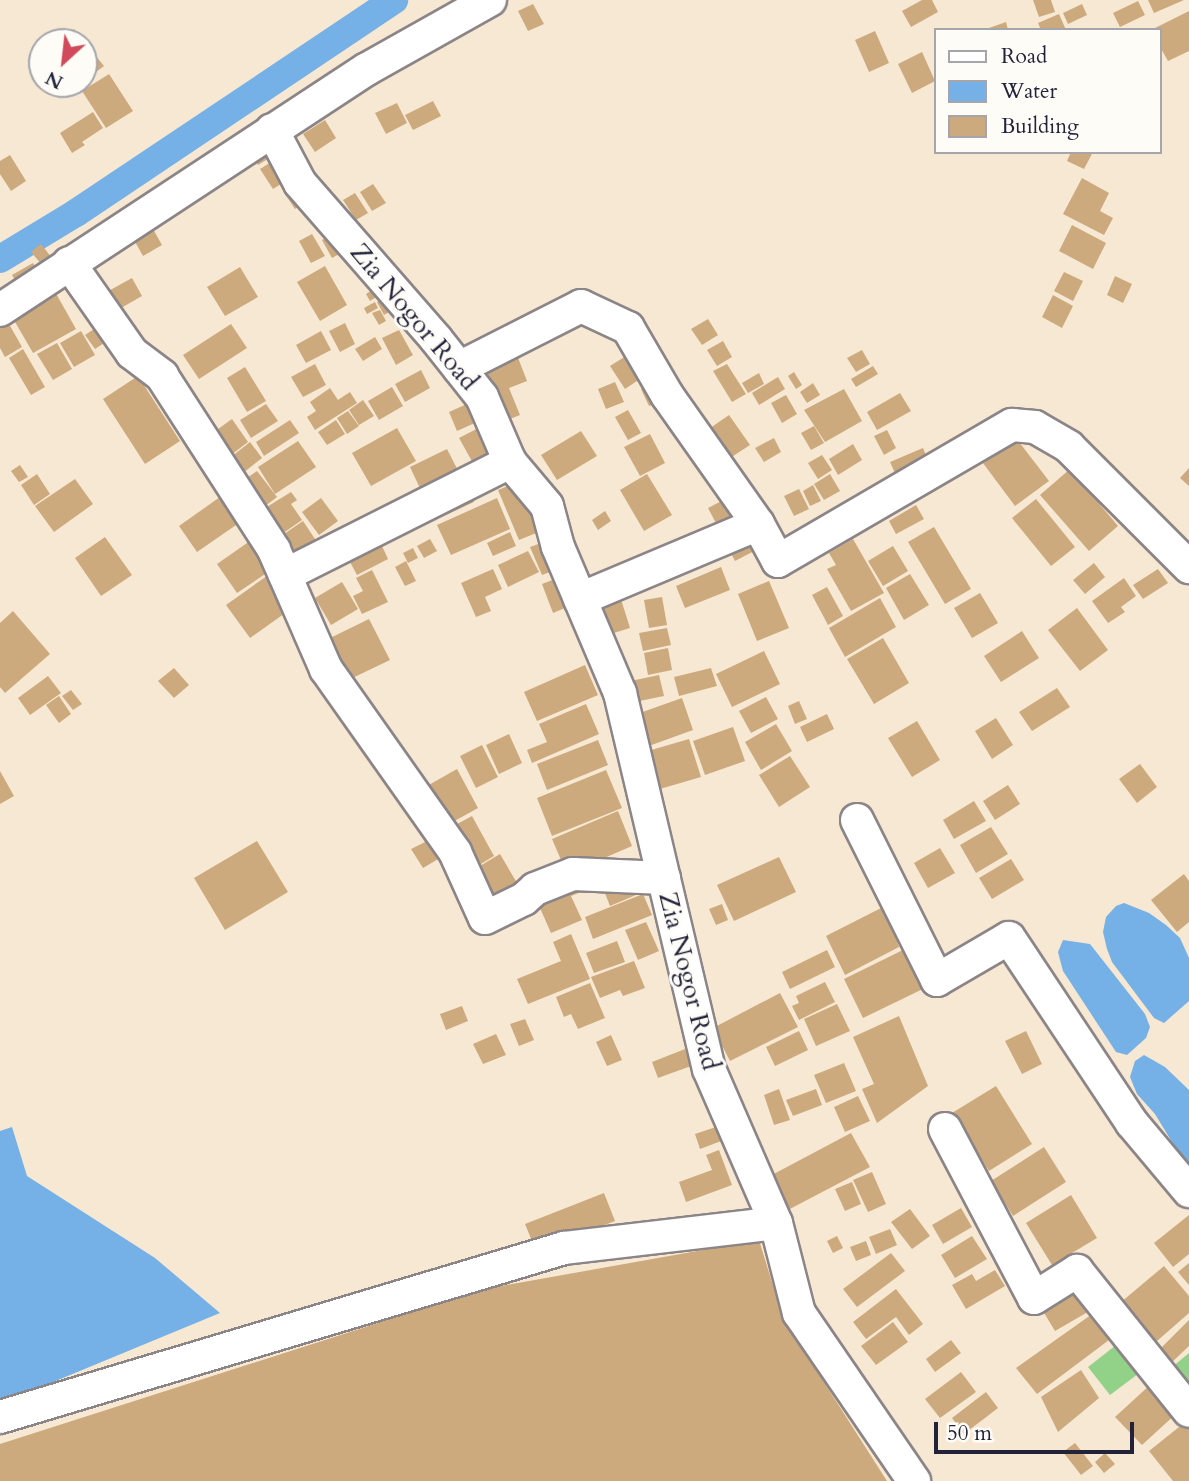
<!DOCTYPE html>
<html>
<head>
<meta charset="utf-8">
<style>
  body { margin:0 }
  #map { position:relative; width:1189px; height:1481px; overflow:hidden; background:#f7e8d3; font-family:Cardo,serif }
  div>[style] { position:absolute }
  .green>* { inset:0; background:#92d288 }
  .water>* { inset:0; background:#75b0e6 }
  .canal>* { height:28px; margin:-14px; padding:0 14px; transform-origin:14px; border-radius:14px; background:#75b0e6 }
  .building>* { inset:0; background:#ccaa7d }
  .roads { filter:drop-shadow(2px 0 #8c8587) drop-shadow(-2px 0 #8c8587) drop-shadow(0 2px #8c8587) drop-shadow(0 -2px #8c8587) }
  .street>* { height:32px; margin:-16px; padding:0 16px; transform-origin:16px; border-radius:16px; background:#fff }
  span { translate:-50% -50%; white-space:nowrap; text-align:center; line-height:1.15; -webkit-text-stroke:6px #fdfcf7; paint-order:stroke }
  .street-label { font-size:26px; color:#22223b }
  .legend { position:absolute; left:934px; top:28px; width:228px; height:126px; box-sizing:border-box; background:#fdfcf7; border:2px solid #a5a5ac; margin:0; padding:9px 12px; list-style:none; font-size:21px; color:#22223b }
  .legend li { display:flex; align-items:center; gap:14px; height:35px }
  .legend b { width:35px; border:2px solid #a5a5ac }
  .north { position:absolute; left:28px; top:28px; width:70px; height:70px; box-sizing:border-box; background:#fdfcf7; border:2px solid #a5a5ac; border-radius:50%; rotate:207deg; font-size:19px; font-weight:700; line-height:28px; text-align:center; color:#22223b }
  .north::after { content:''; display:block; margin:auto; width:24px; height:32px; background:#d1495b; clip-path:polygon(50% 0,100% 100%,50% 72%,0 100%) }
  .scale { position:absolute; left:934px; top:1422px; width:200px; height:32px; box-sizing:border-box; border:4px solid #22223b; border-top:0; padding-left:9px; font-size:21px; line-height:24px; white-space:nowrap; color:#22223b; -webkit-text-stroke:5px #fdfcf7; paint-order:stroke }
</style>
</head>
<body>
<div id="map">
  <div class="green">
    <div style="clip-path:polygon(1120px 1342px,1142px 1371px,1110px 1395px,1088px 1367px)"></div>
    <div style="clip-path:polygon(1189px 1353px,1189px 1390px,1171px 1368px)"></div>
  </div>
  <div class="water">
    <div style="clip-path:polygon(1124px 903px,1149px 913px,1166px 925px,1180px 938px,1189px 958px,1189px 1001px,1164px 1023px,1154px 1018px,1112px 962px,1107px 949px,1103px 932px,1106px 917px,1116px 906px)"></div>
    <div style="clip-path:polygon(1063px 940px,1090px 944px,1145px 1014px,1150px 1027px,1146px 1038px,1127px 1055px,1116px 1052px,1063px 971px,1058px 952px)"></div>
    <div style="clip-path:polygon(1144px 1055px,1165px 1067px,1189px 1090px,1189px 1170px,1155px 1114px,1137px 1094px,1130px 1077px,1135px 1061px)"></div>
    <div style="clip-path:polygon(12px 1127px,27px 1176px,155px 1258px,220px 1313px,0 1404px,0 1131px)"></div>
  </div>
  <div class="canal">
    <div style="left:0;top:259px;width:89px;rotate:-31.2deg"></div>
    <div style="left:76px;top:213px;width:383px;rotate:-33.8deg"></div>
  </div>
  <div class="building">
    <div style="clip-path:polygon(922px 0,932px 0,938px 12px,911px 27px,902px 11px)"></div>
    <div style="clip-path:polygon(1033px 0,1051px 0,1055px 12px,1039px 17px)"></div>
    <div style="clip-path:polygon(1148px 0,1184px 0,1154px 13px)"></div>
    <div style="clip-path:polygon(1138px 1px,1145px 15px,1120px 27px,1113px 13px)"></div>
    <div style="clip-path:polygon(533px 4px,544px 24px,528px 31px,518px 11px)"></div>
    <div style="clip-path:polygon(1082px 4px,1087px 15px,1068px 24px,1063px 13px)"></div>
    <div style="clip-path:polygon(1189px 11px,1189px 51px,1168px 61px,1159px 45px,1159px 30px,1151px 30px)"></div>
    <div style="clip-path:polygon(1059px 14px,1066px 30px,1041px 30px,1038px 23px)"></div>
    <div style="clip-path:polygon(1006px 22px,1008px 30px,986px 30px,986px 29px)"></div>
    <div style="clip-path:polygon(74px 29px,104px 66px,84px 81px,84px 42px,58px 42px)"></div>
    <div style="clip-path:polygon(875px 31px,889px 63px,869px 72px,855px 40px)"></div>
    <div style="clip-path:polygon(922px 52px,935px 81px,912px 93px,898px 64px)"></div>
    <div style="clip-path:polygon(109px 74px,133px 111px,106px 128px,82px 91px)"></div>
    <div style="clip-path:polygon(433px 101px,441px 116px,413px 130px,405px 115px)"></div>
    <div style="clip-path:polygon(397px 103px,407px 123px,386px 134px,375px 113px)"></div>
    <div style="clip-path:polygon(93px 112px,103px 128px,82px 142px,85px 145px,72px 153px,60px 133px)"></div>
    <div style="clip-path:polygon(325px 120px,336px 138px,315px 152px,303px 134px)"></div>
    <div style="clip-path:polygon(265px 148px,271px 157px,258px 165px,252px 156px)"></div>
    <div style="clip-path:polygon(1071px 152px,1093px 152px,1084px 169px,1067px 161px)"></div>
    <div style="clip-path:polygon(10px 155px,26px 181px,11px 191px,0 174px,0 161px)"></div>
    <div style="clip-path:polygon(281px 156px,294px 176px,273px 189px,260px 169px)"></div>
    <div style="clip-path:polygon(1082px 178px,1109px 193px,1100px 211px,1113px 218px,1104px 235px,1063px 214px)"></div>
    <div style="clip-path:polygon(373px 184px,386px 203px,372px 211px,360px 192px)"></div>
    <div style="clip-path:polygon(293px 188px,303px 204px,295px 209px,285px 194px)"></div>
    <div style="clip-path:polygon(355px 193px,368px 213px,356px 220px,343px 200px)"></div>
    <div style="clip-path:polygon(1072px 225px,1106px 243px,1093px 269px,1059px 251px)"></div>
    <div style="clip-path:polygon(153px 229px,162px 245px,143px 256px,134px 240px)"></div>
    <div style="clip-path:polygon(340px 230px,350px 248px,332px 258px,322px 240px)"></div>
    <div style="clip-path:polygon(312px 234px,325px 256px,311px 263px,299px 241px)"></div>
    <div style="clip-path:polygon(41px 244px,52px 258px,43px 266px,31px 252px)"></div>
    <div style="clip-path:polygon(33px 263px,43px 280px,22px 292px,12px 275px)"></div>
    <div style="clip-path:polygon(325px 266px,347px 305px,320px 321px,297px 282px)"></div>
    <div style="clip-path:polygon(240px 267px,258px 297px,225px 316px,207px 287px)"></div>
    <div style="clip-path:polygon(1064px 272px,1083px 281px,1073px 301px,1054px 291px)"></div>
    <div style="clip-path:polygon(1115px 276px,1132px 284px,1123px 303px,1107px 295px)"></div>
    <div style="clip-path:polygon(132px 278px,142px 296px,114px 312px,103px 294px)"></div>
    <div style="clip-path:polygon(385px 282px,389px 289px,370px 301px,366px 294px)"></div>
    <div style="clip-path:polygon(54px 290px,76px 329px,33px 353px,11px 315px)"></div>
    <div style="clip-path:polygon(393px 293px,401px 305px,384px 315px,377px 302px)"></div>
    <div style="clip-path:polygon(1053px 295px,1073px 306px,1062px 328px,1042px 317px)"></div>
    <div style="clip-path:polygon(375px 302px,378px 308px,367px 314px,364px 308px)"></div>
    <div style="clip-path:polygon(380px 310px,386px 321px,379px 325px,372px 313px)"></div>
    <div style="clip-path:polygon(708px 319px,718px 335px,702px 345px,691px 329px)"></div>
    <div style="clip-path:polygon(106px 321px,115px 336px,95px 349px,85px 335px)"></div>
    <div style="clip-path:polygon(345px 323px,355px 344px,340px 352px,329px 331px)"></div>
    <div style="clip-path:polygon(9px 324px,22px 347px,5px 357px,0 348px,0 328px)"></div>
    <div style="clip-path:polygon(231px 324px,247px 348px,199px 379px,183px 355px)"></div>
    <div style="clip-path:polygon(399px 330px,413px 355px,396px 365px,382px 338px)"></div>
    <div style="clip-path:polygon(81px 331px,95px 355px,74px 367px,60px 343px)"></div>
    <div style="clip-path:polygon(321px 331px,331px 350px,306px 363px,296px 345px)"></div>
    <div style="clip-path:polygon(375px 337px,382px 349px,363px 361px,355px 349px)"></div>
    <div style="clip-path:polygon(510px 337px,527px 381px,509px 388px,520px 415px,495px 425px,469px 353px)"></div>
    <div style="clip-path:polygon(723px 341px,732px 357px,717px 366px,707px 350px)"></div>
    <div style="clip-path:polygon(57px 343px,72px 369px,53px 380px,37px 354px)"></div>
    <div style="clip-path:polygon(23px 349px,45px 387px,31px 395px,9px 358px)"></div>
    <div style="clip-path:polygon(862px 350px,870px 364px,856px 372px,847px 358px)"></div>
    <div style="clip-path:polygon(626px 356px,640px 379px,625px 389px,610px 366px)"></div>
    <div style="clip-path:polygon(315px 364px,326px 385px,303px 397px,291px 377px)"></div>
    <div style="clip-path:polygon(727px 364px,746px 394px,732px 402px,713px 371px)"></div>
    <div style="clip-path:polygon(873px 366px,878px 374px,856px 387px,851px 379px)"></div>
    <div style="clip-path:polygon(245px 367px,266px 401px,247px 412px,227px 378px)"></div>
    <div style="clip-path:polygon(421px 370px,430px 388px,405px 402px,395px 384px)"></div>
    <div style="clip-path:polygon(794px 372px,802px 385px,796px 389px,788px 376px)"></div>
    <div style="clip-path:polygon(759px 373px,764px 384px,748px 393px,742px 383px)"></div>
    <div style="clip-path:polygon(138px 376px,180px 441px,145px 464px,103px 399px)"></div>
    <div style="clip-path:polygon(778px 377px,785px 389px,759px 405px,752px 393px)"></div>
    <div style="clip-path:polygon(615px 382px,624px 402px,606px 409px,598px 389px)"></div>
    <div style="clip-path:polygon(653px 383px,662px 401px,649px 406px,641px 389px)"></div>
    <div style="clip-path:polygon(813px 383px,820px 395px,807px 403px,800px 392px)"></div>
    <div style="clip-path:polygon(392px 387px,403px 406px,379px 420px,368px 401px)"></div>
    <div style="clip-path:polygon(330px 388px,338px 400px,350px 392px,357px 403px,315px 430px,307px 417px,316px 411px,310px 402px)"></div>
    <div style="clip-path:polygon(844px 389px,862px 421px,825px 442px,804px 410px)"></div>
    <div style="clip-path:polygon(900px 393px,911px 411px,877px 430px,867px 412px)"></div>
    <div style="clip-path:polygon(786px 395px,797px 414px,782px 423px,771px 403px)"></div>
    <div style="clip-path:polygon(478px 399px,486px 418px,457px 431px,449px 412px)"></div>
    <div style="clip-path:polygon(363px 400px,374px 416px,359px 425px,349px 410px)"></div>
    <div style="clip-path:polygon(266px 404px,278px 421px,251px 438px,240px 420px)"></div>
    <div style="clip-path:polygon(628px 410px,641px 433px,628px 440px,615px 417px)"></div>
    <div style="clip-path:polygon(348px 411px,359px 426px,347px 434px,337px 418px)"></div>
    <div style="clip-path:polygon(729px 415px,750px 445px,724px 462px,703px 433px)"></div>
    <div style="clip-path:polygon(232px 419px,248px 442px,231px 455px,214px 432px)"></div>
    <div style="clip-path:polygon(290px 420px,299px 433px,264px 456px,256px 442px)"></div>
    <div style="clip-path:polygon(336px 420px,345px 434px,327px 445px,318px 432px)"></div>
    <div style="clip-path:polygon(488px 423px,501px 449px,473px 463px,459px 438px)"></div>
    <div style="clip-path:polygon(814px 426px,824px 443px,811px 450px,801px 433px)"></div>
    <div style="clip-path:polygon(397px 428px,416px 461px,371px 486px,352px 453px)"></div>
    <div style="clip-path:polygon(887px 430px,896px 448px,884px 455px,874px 436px)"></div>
    <div style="clip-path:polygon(581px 431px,597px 456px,557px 480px,541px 455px)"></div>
    <div style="clip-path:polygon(650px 434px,665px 463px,640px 476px,624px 447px)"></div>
    <div style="clip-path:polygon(1013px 434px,1049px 481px,1015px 506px,980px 459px)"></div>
    <div style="clip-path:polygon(774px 438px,781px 452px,764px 462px,755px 448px)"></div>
    <div style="clip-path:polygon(298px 441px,316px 467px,275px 494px,258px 467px)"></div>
    <div style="clip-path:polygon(250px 442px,262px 458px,243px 473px,231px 457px)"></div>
    <div style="clip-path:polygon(853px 444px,862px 460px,838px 475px,829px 459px)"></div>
    <div style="clip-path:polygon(923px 448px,932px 470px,900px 484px,890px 462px)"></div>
    <div style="clip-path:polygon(447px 449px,474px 502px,435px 520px,410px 467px)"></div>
    <div style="clip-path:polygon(822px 455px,832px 470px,818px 479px,808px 463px)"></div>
    <div style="clip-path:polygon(20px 465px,28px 477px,19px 482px,11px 471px)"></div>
    <div style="clip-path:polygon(1189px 468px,1189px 486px,1180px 478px)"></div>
    <div style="clip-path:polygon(1070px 469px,1118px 526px,1089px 551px,1040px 495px)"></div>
    <div style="clip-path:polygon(257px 471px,277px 497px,264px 507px,244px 480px)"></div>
    <div style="clip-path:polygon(37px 474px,50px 494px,34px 505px,21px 485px)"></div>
    <div style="clip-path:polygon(647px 474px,672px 515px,644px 531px,620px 490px)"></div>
    <div style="clip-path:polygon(830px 474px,840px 491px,824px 500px,814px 484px)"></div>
    <div style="clip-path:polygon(75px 479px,93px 504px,54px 532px,35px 506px)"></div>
    <div style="clip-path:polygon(526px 479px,546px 529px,519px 540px,498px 490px)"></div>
    <div style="clip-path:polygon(813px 485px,821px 501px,810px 506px,803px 491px)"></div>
    <div style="clip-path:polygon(799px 489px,809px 509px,794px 516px,784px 496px)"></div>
    <div style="clip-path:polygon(291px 492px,297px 500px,291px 504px,302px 520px,279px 536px,262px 510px)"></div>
    <div style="clip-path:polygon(733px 495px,743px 515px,718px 527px,708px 508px)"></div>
    <div style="clip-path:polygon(220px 497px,239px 523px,197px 552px,179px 526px)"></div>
    <div style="clip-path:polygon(321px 498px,338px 521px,319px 535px,302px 512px)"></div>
    <div style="clip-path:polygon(497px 498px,510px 529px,451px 555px,437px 525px)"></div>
    <div style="clip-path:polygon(1036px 499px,1075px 547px,1051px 566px,1012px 518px)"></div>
    <div style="clip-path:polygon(916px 505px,924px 519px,896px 534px,889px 521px)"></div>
    <div style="clip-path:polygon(605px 511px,611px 521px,598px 530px,592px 520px)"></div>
    <div style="clip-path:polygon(303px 521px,321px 548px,297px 565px,278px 538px)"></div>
    <div style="clip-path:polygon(934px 527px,971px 589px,945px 604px,908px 542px)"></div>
    <div style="clip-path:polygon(719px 530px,762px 547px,735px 561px)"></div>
    <div style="clip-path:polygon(510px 532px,516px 546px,493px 556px,487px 543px)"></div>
    <div style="clip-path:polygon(257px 536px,277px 566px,237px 593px,217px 564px)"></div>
    <div style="clip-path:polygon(105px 537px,132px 575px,101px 596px,75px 558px)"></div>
    <div style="clip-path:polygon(430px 539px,437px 551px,424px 558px,417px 546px)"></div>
    <div style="clip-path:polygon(853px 539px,884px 593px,851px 611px,827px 569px,836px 565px,829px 553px)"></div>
    <div style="clip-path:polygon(544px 542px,555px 570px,542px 575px,530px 547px)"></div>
    <div style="clip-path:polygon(382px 546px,388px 559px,357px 575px,350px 562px)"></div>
    <div style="clip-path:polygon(893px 546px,908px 571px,883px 586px,868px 561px)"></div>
    <div style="clip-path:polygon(413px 548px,418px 558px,408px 563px,403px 553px)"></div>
    <div style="clip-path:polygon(528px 551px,539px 572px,508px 587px,498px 565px)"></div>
    <div style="clip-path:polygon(406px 561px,416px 581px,405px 586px,395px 567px)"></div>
    <div style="clip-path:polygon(1094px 563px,1105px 577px,1085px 594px,1073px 580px)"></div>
    <div style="clip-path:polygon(721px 567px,730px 590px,685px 608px,676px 586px)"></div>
    <div style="clip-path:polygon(493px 569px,502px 589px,485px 597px,491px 611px,476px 617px,461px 583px)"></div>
    <div style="clip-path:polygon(1158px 569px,1168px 583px,1143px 599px,1133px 585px)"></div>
    <div style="clip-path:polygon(372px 570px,388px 602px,362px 614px,353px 596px,363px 591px,356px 578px)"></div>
    <div style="clip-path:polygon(271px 573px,295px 606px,250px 638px,226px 605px)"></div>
    <div style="clip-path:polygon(910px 574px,929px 605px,904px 620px,886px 588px)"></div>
    <div style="clip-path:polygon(560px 577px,572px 605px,553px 613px,542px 584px)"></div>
    <div style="clip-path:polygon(1124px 578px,1136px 596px,1121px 607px,1125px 612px,1108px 623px,1092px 601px)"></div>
    <div style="clip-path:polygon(769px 581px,789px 628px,757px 641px,738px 594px)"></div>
    <div style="clip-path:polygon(342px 582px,358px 609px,331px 625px,315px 598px)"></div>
    <div style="clip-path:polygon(827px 587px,843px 616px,828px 625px,812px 595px)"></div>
    <div style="clip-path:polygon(619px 593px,630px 628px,604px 636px,594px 600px)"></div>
    <div style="clip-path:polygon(980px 593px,998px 623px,972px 638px,954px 608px)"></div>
    <div style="clip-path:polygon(662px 597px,667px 625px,649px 628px,644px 600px)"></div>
    <div style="clip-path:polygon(880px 598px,896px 627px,845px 657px,829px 628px)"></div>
    <div style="clip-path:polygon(1077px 608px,1108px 650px,1080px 671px,1048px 630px)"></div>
    <div style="clip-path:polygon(13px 611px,50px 654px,5px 693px,0 687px,0 623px)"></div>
    <div style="clip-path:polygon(369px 619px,390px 660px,344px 682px,324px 641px)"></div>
    <div style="clip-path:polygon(667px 628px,671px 645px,643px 651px,639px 633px)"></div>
    <div style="clip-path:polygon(1022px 631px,1039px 658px,1001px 682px,984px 656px)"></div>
    <div style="clip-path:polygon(883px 638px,909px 683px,874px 704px,847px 659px)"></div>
    <div style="clip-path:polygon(668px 648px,672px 670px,648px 675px,644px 653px)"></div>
    <div style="clip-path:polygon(764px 651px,780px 684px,732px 707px,716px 674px)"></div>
    <div style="clip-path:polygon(585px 665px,598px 695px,537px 721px,524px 692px)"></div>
    <div style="clip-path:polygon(174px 668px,189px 685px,174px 698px,158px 681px)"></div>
    <div style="clip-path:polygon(711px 668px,717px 686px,679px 696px,674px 677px)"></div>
    <div style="clip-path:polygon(659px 675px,664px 696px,625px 704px,621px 683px)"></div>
    <div style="clip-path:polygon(48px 676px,61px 693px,30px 715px,18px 698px)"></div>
    <div style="clip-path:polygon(1057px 688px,1070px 707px,1032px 731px,1019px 712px)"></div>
    <div style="clip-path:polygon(71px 690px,82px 704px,73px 710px,62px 696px)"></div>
    <div style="clip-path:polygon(59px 696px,71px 714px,59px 723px,46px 705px)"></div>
    <div style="clip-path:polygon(766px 697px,778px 719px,751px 733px,739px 711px)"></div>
    <div style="clip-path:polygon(682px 698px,693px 730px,646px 747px,634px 715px)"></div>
    <div style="clip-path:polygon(799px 701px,807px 719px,795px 724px,788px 706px)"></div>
    <div style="clip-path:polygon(586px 704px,599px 734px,532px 763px,527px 750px,547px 742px,539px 724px)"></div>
    <div style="clip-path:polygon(827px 714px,834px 729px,807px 742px,800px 727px)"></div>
    <div style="clip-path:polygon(996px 718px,1013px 745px,992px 759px,975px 731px)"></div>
    <div style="clip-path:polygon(917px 721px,940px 760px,912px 777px,888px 738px)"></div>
    <div style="clip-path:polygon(776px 724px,792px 751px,761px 770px,745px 742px)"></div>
    <div style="clip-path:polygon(733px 727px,745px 761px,705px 775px,693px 741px)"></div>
    <div style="clip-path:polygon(509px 734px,522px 763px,499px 774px,486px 745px)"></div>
    <div style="clip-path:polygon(689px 739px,701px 777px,653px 791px,641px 753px)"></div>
    <div style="clip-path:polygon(598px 740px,608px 765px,547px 790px,537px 764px)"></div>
    <div style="clip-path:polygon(482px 745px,498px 777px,476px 788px,460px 756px)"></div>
    <div style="clip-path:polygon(790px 756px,810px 787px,779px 807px,759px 775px)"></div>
    <div style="clip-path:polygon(1140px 764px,1157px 787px,1137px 803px,1119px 779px)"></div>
    <div style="clip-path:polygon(457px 769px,478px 808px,442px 828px,420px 790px)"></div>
    <div style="clip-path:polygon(606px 770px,622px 808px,552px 836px,537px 798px)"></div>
    <div style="clip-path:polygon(0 771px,14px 796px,0 804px)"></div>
    <div style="clip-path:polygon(1008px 785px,1020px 804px,995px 820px,983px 801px)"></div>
    <div style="clip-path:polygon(974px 801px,986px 821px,954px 839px,943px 820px)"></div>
    <div style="clip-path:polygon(618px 811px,632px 846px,567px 874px,552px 839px)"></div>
    <div style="clip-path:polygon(472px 816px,494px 856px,469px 871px,446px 830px)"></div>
    <div style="clip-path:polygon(431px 821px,450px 852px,423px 868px,411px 849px,425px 842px,417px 829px)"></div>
    <div style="clip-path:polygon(991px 827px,1008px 854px,976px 873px,960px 845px)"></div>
    <div style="clip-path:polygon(257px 841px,288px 892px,225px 930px,194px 878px)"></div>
    <div style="clip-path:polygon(940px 848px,955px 873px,928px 888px,914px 863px)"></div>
    <div style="clip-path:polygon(500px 854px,524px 895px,491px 914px,468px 873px)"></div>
    <div style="clip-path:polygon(779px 857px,796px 892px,734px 921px,717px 885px)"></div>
    <div style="clip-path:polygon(1011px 859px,1024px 880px,992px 899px,979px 878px)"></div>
    <div style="clip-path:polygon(1184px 874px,1189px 881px,1189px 922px,1177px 932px,1151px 900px)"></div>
    <div style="clip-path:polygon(599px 878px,643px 892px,610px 906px)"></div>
    <div style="clip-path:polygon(599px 885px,571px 896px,582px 920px,551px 933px,533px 892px)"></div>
    <div style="clip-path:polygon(643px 894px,652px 915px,593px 939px,585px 917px)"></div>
    <div style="clip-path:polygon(722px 904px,728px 920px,716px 925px,709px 909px)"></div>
    <div style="clip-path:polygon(885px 906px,899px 947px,845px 975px,826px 936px)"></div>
    <div style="clip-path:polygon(646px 922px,659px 951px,638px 960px,625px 930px)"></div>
    <div style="clip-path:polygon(571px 934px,590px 979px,528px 1004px,517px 979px,561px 961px,553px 942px)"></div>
    <div style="clip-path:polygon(617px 941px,625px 962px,594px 973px,586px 953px)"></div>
    <div style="clip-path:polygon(907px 948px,927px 987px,863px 1018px,844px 979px)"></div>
    <div style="clip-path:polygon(827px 950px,835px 967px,790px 989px,782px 972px)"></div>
    <div style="clip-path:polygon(634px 961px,645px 988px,623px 996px,620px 990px,600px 998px,591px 977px)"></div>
    <div style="clip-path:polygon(825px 982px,835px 1002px,799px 1020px,792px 1006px,799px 1003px,796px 996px)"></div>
    <div style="clip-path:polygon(590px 983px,605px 1018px,578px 1029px,571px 1014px,564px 1017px,556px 997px)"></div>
    <div style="clip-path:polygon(780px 993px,798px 1027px,730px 1061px,713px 1028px)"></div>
    <div style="clip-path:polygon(837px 1004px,850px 1031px,816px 1046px,804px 1019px)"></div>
    <div style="clip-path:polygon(462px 1006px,468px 1021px,446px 1030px,440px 1014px)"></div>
    <div style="clip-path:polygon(899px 1016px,928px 1086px,877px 1123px,862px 1089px,874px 1084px,853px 1037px)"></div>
    <div style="clip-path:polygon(525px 1019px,534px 1040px,519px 1046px,510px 1024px)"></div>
    <div style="clip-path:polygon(799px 1031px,808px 1050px,775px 1066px,766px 1047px)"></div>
    <div style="clip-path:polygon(1026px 1031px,1042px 1064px,1022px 1074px,1005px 1041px)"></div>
    <div style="clip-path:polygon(496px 1034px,506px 1055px,483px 1064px,473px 1044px)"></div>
    <div style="clip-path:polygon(611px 1035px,622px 1060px,607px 1066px,596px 1042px)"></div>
    <div style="clip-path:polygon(685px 1049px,691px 1066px,658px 1078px,652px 1062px)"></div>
    <div style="clip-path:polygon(844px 1063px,856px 1091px,826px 1103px,814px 1075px)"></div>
    <div style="clip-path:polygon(996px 1086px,1032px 1144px,989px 1171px,952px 1113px)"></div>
    <div style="clip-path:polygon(779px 1089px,790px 1120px,774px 1125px,764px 1095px)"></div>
    <div style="clip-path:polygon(816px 1089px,822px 1105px,793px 1116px,786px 1100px)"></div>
    <div style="clip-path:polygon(858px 1096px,870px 1121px,845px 1132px,834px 1107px)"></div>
    <div style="clip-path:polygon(719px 1126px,724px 1140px,700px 1149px,695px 1134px)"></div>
    <div style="clip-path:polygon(851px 1133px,870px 1167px,786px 1211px,768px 1177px)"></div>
    <div style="clip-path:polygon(1044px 1147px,1066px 1182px,1013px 1216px,991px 1181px)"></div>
    <div style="clip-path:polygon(719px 1150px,732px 1185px,686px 1202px,679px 1182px,712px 1170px,706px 1155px)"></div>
    <div style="clip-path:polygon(872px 1172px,886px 1204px,868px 1212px,853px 1180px)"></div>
    <div style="clip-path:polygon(852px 1182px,861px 1204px,845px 1211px,835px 1189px)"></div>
    <div style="clip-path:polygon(604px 1193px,615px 1221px,536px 1251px,525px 1224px)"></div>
    <div style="clip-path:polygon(1071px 1195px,1097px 1238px,1052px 1265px,1026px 1223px)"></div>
    <div style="clip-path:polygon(961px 1208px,972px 1227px,943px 1244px,932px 1225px)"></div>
    <div style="clip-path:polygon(910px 1209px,930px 1236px,912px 1249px,891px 1222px)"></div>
    <div style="clip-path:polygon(1189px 1215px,1189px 1254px,1173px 1267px,1154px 1243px)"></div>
    <div style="clip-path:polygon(890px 1229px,897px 1245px,876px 1254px,869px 1237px)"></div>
    <div style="clip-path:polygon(837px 1236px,843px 1248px,833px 1253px,827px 1241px)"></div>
    <div style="clip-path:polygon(972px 1236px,987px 1259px,955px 1278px,941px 1255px)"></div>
    <div style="clip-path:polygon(759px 1240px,783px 1318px,887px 1481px,0 1481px,0 1444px,484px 1289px)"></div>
    <div style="clip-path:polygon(866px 1241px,871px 1255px,856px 1261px,850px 1247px)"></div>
    <div style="clip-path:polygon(891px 1253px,905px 1271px,857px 1307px,843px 1289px)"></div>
    <div style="clip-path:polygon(1189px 1263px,1189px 1285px,1178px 1272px)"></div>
    <div style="clip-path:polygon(1164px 1266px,1189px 1296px,1189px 1313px,1149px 1348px,1114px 1308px)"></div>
    <div style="clip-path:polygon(995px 1270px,1005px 1286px,966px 1309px,952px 1285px,972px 1274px,976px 1281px)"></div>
    <div style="clip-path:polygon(1074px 1277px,1093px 1309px,1055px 1331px,1037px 1301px)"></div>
    <div style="clip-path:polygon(896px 1289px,923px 1324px,909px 1335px,896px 1317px,866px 1339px,853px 1322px)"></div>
    <div style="clip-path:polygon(1095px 1312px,1113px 1337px,1037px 1394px,1016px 1368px)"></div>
    <div style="clip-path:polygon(1189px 1320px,1189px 1346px,1170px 1364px,1158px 1351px)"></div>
    <div style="clip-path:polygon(893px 1322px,908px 1342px,876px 1365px,861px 1346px)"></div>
    <div style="clip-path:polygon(951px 1340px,961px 1353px,935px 1372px,926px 1359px)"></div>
    <div style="clip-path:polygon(1081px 1370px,1099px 1398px,1058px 1432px,1041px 1397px)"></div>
    <div style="clip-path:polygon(961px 1372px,976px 1392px,940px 1418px,925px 1399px)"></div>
    <div style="clip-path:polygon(1151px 1384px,1178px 1412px,1142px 1445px,1115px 1417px)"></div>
    <div style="clip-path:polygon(986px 1392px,998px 1408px,964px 1434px,952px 1418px)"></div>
    <div style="clip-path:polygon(1189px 1419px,1189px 1481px,1173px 1481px,1149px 1451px)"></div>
    <div style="clip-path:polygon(1075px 1443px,1093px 1466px,1081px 1475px,1063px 1452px)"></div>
    <div style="clip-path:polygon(1105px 1453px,1115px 1464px,1104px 1473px,1095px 1462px)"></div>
  </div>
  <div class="roads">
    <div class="street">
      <div style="left:272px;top:130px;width:60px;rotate:62.2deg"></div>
      <div style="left:300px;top:183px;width:207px;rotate:48.9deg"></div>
      <div style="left:436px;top:339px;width:74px;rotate:51.6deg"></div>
      <div style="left:482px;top:397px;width:71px;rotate:66.7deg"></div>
      <div style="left:510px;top:462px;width:57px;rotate:49.9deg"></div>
      <div style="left:547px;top:506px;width:42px;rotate:75deg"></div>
      <div style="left:558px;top:547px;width:159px;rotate:67deg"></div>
      <div style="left:620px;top:693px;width:386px;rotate:76.7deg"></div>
      <div style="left:709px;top:1069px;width:168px;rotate:66.5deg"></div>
      <div style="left:776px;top:1223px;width:93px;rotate:75.7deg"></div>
      <div style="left:799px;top:1313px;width:204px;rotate:55.6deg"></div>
      <div style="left:69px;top:263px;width:110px;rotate:55deg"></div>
      <div style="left:132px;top:353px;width:38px;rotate:37deg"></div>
      <div style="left:162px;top:376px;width:207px;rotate:57.2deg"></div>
      <div style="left:274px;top:550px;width:130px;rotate:66.4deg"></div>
      <div style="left:326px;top:669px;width:224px;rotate:54.8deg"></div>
      <div style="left:455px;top:852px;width:72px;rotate:65.6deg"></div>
      <div style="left:485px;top:918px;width:43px;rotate:-26deg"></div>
      <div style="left:524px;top:899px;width:15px;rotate:-42deg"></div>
      <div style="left:535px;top:889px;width:41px;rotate:-21.5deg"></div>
      <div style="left:573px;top:874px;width:91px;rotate:2.5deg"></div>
      <div style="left:0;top:310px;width:439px;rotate:-33.3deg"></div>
      <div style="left:367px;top:69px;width:141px;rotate:-29.3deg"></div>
      <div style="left:459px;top:368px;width:137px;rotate:-26.9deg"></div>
      <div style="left:581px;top:306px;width:52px;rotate:25.1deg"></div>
      <div style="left:628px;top:328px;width:78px;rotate:59.8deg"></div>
      <div style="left:667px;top:395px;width:158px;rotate:54.8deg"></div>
      <div style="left:758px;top:524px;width:42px;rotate:61.6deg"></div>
      <div style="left:778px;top:561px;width:271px;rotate:-30.2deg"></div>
      <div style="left:1012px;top:425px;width:23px;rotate:5deg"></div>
      <div style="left:1035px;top:427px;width:39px;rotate:30deg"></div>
      <div style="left:1069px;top:447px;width:170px;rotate:45deg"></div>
      <div style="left:285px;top:575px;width:252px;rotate:-26.7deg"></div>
      <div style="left:580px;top:599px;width:193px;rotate:-22.8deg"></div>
      <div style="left:857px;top:820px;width:179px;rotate:63.4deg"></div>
      <div style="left:937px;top:980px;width:83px;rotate:-30.3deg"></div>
      <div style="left:1009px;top:938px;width:222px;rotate:56.4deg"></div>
      <div style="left:1132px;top:1123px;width:89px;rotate:50deg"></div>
      <div style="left:945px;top:1129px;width:191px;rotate:62.2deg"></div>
      <div style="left:1034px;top:1298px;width:51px;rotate:-32.1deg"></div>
      <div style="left:1077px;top:1271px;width:179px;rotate:51.3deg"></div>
      <div style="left:0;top:1417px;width:589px;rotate:-16.68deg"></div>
      <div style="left:564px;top:1248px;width:213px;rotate:-6.7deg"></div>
    </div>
  </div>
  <div class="street-label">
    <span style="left:414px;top:317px;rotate:50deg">Zia Nogor Road</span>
    <span style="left:689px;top:981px;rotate:76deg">Zia Nogor Road</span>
  </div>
  <ul class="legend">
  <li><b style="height:9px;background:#fff"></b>Road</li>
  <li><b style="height:19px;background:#75b0e6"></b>Water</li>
  <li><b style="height:19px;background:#ccaa7d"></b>Building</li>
  </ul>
  <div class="north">N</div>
  <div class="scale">50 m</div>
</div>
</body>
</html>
